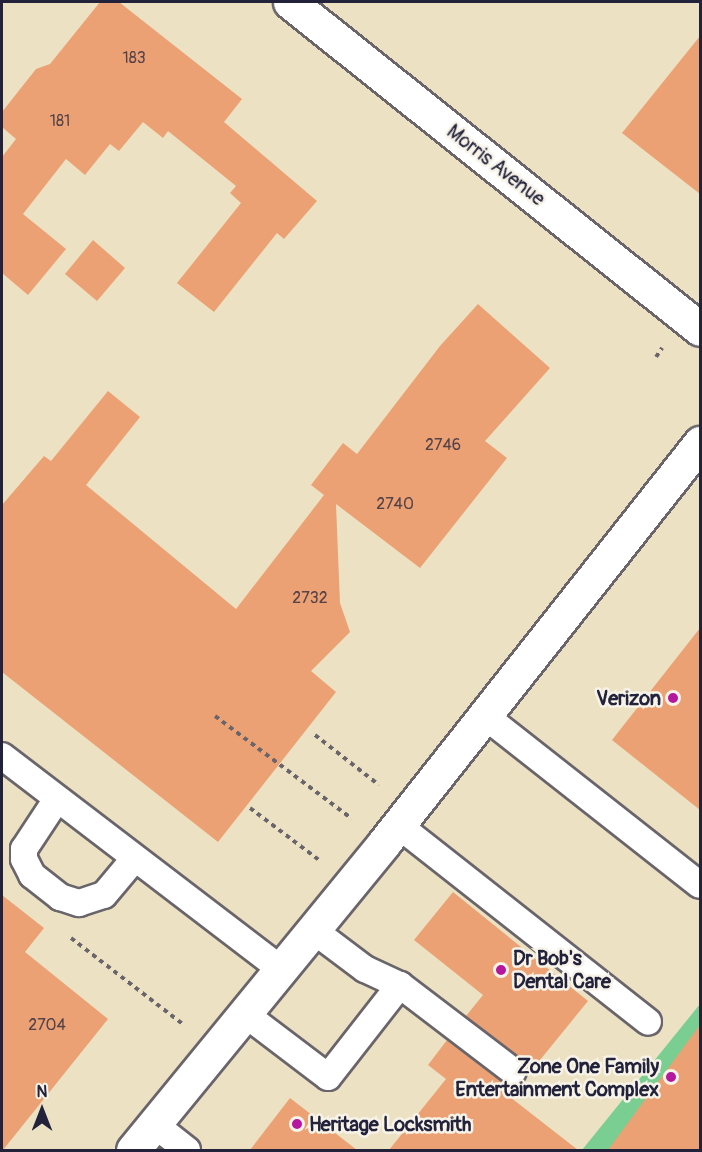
<!DOCTYPE html>
<html>
<head>
<meta charset="utf-8">
<style>
  body { margin:0 }
  #map { position:relative; width:702px; height:1152px; overflow:hidden; background:#ece2c3; font-family:Pangolin,sans-serif }
  div>[style] { position:absolute }
  .green>* { inset:0; background:#7bce91 }
  .building>* { inset:0; background:#eba173 }
  .path>* { height:4px; margin-top:-2px; transform-origin:0; background:repeating-linear-gradient(90deg,#69656b 0 4.5px,transparent 0 9px) }
  .roads { filter:drop-shadow(2px 0 #69656b) drop-shadow(-2px 0 #69656b) drop-shadow(0 2px #69656b) drop-shadow(0 -2px #69656b) }
  .lane>* { height:26px; margin:-13px; padding:0 13px; transform-origin:13px; border-radius:13px; background:#fff }
  .street>* { height:33px; margin:-16.5px; padding:0 16.5px; transform-origin:16.5px; border-radius:16.5px; background:#fff }
  .primary>* { height:33px; margin:-16.5px; padding:0 16.5px; transform-origin:16.5px; border-radius:16.5px; background:#fff }
  .dots>* { width:16px; height:16px; translate:-50% -50%; box-sizing:border-box; border:3px solid #f7f3e8; border-radius:50% }
  span { translate:-50% -50%; white-space:nowrap; text-align:center; line-height:1.15; -webkit-text-stroke:5px #f7f3e8; paint-order:stroke }
  .number-label { font-size:16px; color:#544249 }
  .number-label span { -webkit-text-stroke-width:0 }
  .street-label { font-size:20px; color:#22223b }
  .poi-label { font-size:20px; color:#22223b; font-weight:700 }
  .right { translate:-100% -50%; text-align:right }
  .left { translate:0 -50%; text-align:left }
  .frame { position:absolute; inset:0; border:3px solid #22223b; pointer-events:none }
  .north { position:absolute; left:12px; top:1080px; width:60px; height:60px; -webkit-text-stroke:4px #f7f3e8; paint-order:stroke; rotate:0deg; font-size:16px; font-weight:700; line-height:24px; text-align:center; color:#22223b }
  .north::after { content:''; display:block; margin:auto; width:21px; height:27px; background:#22223b; clip-path:polygon(50% 0,100% 100%,50% 72%,0 100%) }
</style>
</head>
<body>
<div id="map">
  <div class="green">
    <div style="clip-path:polygon(700px 1004px,700px 1150px,582px 1150px)"></div>
  </div>
  <div class="building">
    <div style="clip-path:polygon(100px 2px,119px 2px,242px 99px,224px 122px,317px 201px,284px 239px,277px 233px,214px 312px,177px 283px,241px 203px,230px 193px,236px 186px,168px 131px,163px 138px,143px 122px,119px 151px,110px 144px,85px 175px,66px 159px,23px 214px,66px 249px,28px 295px,2px 273px,2px 157px,16px 139px,2px 127px,2px 112px,36px 69px,50px 64px)"></div>
    <div style="clip-path:polygon(700px 36px,700px 194px,622px 133px)"></div>
    <div style="clip-path:polygon(93px 240px,125px 268px,97px 301px,65px 274px)"></div>
    <div style="clip-path:polygon(478px 304px,550px 368px,485px 441px,507px 458px,420px 568px,336px 504px,340px 603px,350px 632px,311px 671px,336px 692px,218px 842px,2px 672px,2px 505px,44px 456px,51px 461px,108px 391px,140px 417px,86px 485px,236px 609px,324px 495px,311px 485px,343px 443px,357px 454px,440px 346px)"></div>
    <div style="clip-path:polygon(700px 628px,700px 810px,612px 740px)"></div>
    <div style="clip-path:polygon(453px 892px,588px 1001px,527px 1076px,527px 1066px,522px 1059px,466px 1016px,483px 995px,414px 940px)"></div>
    <div style="clip-path:polygon(2px 895px,44px 928px,25px 952px,108px 1019px,3px 1150px)"></div>
    <div style="clip-path:polygon(700px 1025px,700px 1150px,608px 1150px)"></div>
    <div style="clip-path:polygon(447px 1040px,504px 1083px,521px 1083px,510px 1097px,578px 1150px,389px 1150px,446px 1079px,428px 1065px)"></div>
    <div style="clip-path:polygon(290px 1098px,357px 1150px,250px 1150px)"></div>
  </div>
  <div class="path">
    <div style="left:656px;top:357px;width:11px;rotate:-56deg"></div>
    <div style="left:215px;top:716px;width:171px;rotate:36.9deg"></div>
    <div style="left:315px;top:735px;width:81px;rotate:38deg"></div>
    <div style="left:250px;top:808px;width:86px;rotate:37deg"></div>
    <div style="left:71px;top:938px;width:143px;rotate:37.6deg"></div>
  </div>
  <div class="roads">
    <div class="lane">
      <div style="left:485px;top:716px;width:273px;rotate:38.2deg"></div>
      <div style="left:2px;top:756px;width:351px;rotate:37.4deg"></div>
      <div style="left:57px;top:799px;width:60px;rotate:123.4deg"></div>
      <div style="left:24px;top:849px;width:10px;rotate:90deg"></div>
      <div style="left:24px;top:859px;width:18px;rotate:63deg"></div>
      <div style="left:32px;top:875px;width:36px;rotate:38deg"></div>
      <div style="left:60px;top:897px;width:20px;rotate:18deg"></div>
      <div style="left:79px;top:903px;width:26px;rotate:-18deg"></div>
      <div style="left:104px;top:895px;width:48px;rotate:-50deg"></div>
      <div style="left:398px;top:825px;width:318px;rotate:38.2deg"></div>
      <div style="left:313px;top:930px;width:65px;rotate:36.9deg"></div>
      <div style="left:365px;top:969px;width:38px;rotate:25deg"></div>
      <div style="left:400px;top:985px;width:142px;rotate:37.3deg"></div>
      <div style="left:245px;top:1014px;width:104px;rotate:37.2deg"></div>
      <div style="left:328px;top:1077px;width:117px;rotate:-52deg"></div>
      <div style="left:154px;top:1124px;width:42px;rotate:38.2deg"></div>
    </div>
    <div class="street">
      <div style="left:290px;top:2px;width:524px;rotate:38.57deg"></div>
    </div>
    <div class="primary">
      <div style="left:133px;top:1150px;width:397px;rotate:-50.7deg"></div>
      <div style="left:384px;top:843px;width:510px;rotate:-51.69deg"></div>
    </div>
  </div>
  <div class="dots">
    <div style="left:673px;top:698px;background:#b5179e"></div>
    <div style="left:501px;top:970px;background:#b5179e"></div>
    <div style="left:671px;top:1077px;background:#b5179e"></div>
    <div style="left:297px;top:1124px;background:#b5179e"></div>
  </div>
  <div class="number-label">
    <span style="left:134px;top:58px">183</span>
    <span style="left:60px;top:121px">181</span>
    <span style="left:443px;top:445px">2746</span>
    <span style="left:395px;top:504px">2740</span>
    <span style="left:310px;top:598px">2732</span>
    <span style="left:47px;top:1025px">2704</span>
  </div>
  <div class="street-label">
    <span style="left:496px;top:165px;rotate:38deg">Morris Avenue</span>
  </div>
  <div class="poi-label">
    <span class="right" style="left:661px;top:698px">Verizon</span>
    <span class="left" style="left:513px;top:970px">Dr Bob's<br>Dental Care</span>
    <span class="right" style="left:659px;top:1078px">Zone One Family<br>Entertainment Complex</span>
    <span class="left" style="left:309px;top:1124px">Heritage Locksmith</span>
  </div>
  <div class="frame"></div>
  <div class="north">N</div>
</div>
</body>
</html>
